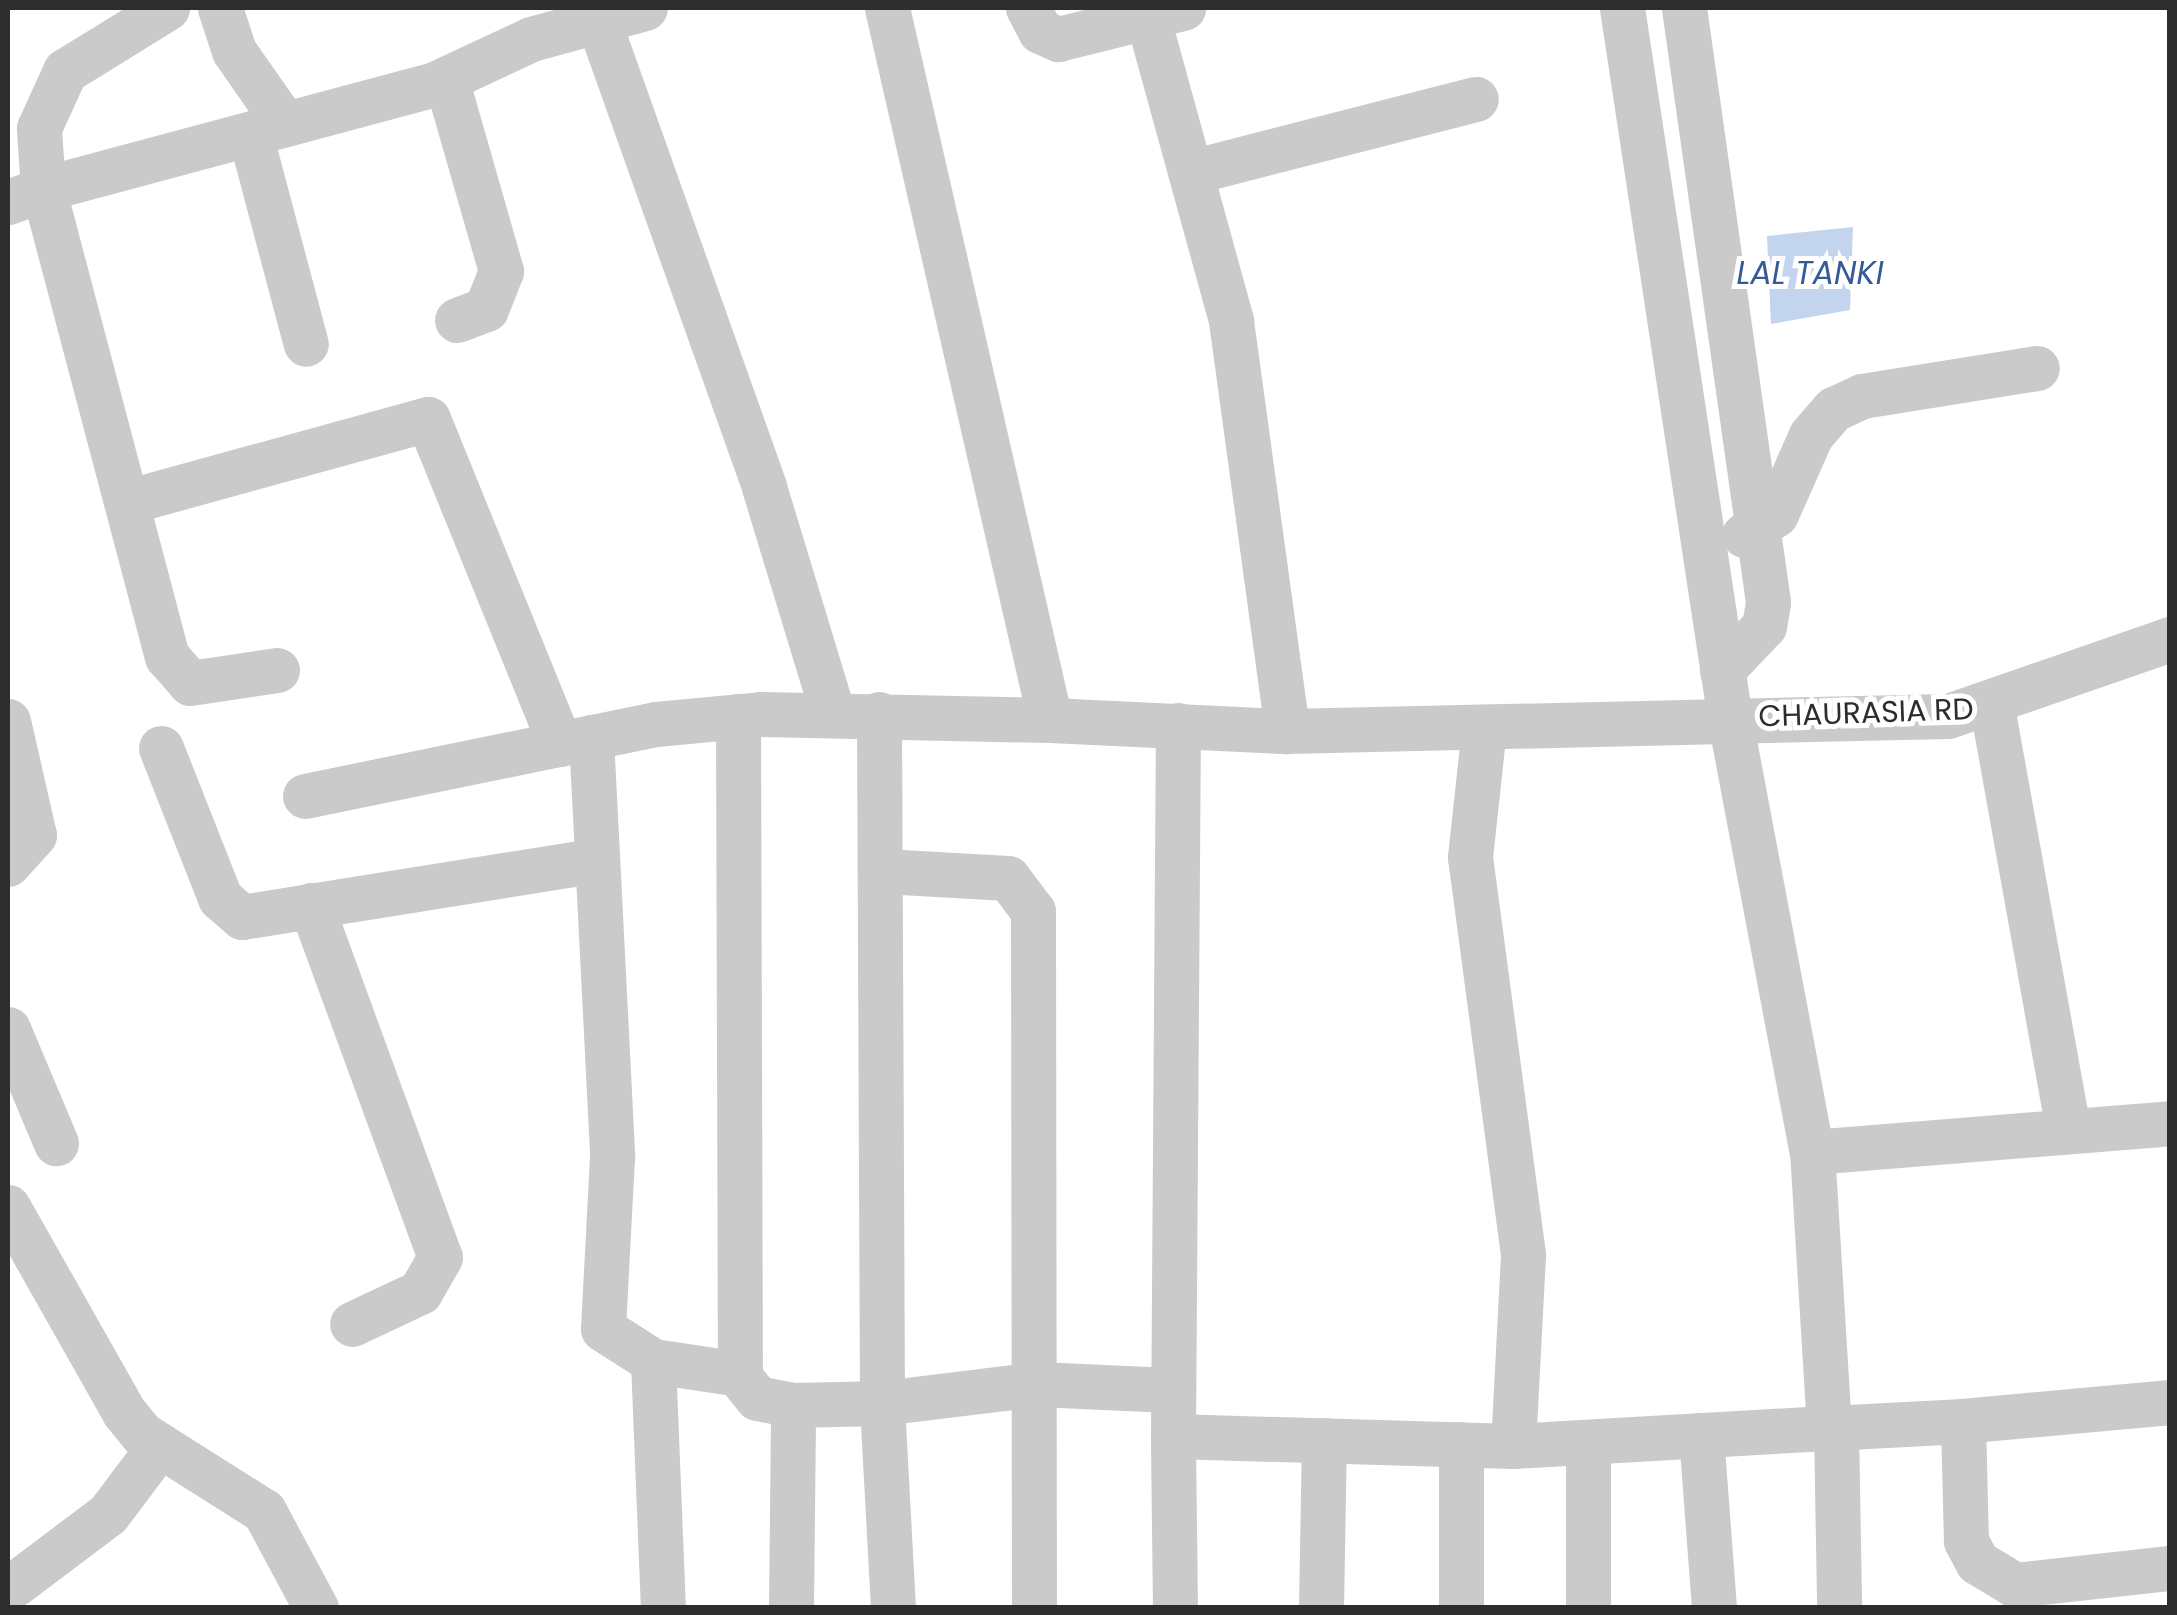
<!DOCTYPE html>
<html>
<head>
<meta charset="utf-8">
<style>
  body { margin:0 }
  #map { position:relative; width:2177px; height:1615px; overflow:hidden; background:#fff; font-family:Poppins,sans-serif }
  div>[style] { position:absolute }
  .water>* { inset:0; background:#c3d4ee }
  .minor>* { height:45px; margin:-22.5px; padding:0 22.5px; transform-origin:22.5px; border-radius:22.5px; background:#cacaca }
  span { translate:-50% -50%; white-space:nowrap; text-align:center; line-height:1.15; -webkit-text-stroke:10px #fff; paint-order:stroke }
  .street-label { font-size:30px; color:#2d2d2d }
  .water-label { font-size:32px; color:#355b96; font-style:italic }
  .frame { position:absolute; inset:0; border:10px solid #2d2d2d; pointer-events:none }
</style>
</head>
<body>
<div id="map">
  <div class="water">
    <div style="clip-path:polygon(1853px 227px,1850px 310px,1771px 324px,1767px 236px)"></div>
  </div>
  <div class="minor">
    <div style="left:220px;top:8px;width:45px;rotate:72deg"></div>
    <div style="left:234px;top:51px;width:89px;rotate:55.1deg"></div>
    <div style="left:887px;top:8px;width:730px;rotate:77.11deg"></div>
    <div style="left:1050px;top:720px;width:237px;rotate:2.7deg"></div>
    <div style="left:1287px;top:731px;width:661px;rotate:-1.3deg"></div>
    <div style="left:1948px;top:716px;width:235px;rotate:-19.1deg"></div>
    <div style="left:1028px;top:8px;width:26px;rotate:62deg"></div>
    <div style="left:1040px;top:31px;width:20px;rotate:24deg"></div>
    <div style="left:1058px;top:39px;width:129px;rotate:-13.9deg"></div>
    <div style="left:1145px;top:8px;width:325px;rotate:74.6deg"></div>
    <div style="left:1231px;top:321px;width:414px;rotate:82.2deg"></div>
    <div style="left:1622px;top:8px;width:720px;rotate:81.37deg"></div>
    <div style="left:1730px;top:720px;width:440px;rotate:79.3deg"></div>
    <div style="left:1684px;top:8px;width:600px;rotate:81.95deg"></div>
    <div style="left:1768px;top:602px;width:24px;rotate:99deg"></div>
    <div style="left:1764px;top:626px;width:61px;rotate:133.7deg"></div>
    <div style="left:598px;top:20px;width:496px;rotate:70.4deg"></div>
    <div style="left:764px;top:487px;width:237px;rotate:73.1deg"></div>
    <div style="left:446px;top:79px;width:200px;rotate:74deg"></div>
    <div style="left:501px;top:271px;width:41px;rotate:111.5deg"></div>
    <div style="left:486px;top:309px;width:31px;rotate:159deg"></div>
    <div style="left:250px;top:134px;width:217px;rotate:75.1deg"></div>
    <div style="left:1191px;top:172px;width:294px;rotate:-14.4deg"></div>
    <div style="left:8px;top:202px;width:37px;rotate:-20deg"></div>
    <div style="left:43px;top:189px;width:61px;rotate:-93.8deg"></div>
    <div style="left:39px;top:128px;width:63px;rotate:-65.5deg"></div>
    <div style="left:65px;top:71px;width:120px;rotate:-31.7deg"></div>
    <div style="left:130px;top:501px;width:309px;rotate:-15.4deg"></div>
    <div style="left:428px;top:419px;width:351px;rotate:67.9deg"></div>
    <div style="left:1744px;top:535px;width:38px;rotate:-33deg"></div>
    <div style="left:1776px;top:514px;width:86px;rotate:-66.1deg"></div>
    <div style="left:1811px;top:435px;width:35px;rotate:-49deg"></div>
    <div style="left:1834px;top:409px;width:31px;rotate:-25deg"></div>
    <div style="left:1862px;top:396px;width:177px;rotate:-9.1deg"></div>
    <div style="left:277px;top:670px;width:88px;rotate:171.5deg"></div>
    <div style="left:190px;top:683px;width:35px;rotate:-131deg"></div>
    <div style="left:167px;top:657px;width:484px;rotate:-104.8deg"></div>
    <div style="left:43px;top:189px;width:406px;rotate:-15deg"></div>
    <div style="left:435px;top:84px;width:106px;rotate:-25.1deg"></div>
    <div style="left:531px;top:39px;width:118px;rotate:-15.2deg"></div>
    <div style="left:1992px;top:707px;width:431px;rotate:79.8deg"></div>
    <div style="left:738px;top:716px;width:661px;rotate:89.83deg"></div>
    <div style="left:740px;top:1377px;width:27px;rotate:51deg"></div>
    <div style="left:757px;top:1398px;width:37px;rotate:11deg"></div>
    <div style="left:793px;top:1405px;width:89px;rotate:-1.3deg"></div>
    <div style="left:882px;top:1403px;width:689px;rotate:-90.25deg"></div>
    <div style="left:8px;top:721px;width:117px;rotate:77.2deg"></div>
    <div style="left:34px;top:835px;width:39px;rotate:132deg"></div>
    <div style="left:1484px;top:728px;width:130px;rotate:96.2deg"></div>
    <div style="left:1470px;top:857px;width:402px;rotate:82.4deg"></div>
    <div style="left:1523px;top:1255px;width:191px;rotate:93deg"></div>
    <div style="left:591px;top:737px;width:421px;rotate:87.1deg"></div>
    <div style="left:612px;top:1157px;width:172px;rotate:93deg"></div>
    <div style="left:603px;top:1329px;width:59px;rotate:32.6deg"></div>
    <div style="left:653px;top:1361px;width:88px;rotate:8.5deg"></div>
    <div style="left:161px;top:748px;width:161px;rotate:68.5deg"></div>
    <div style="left:220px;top:898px;width:29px;rotate:41deg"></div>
    <div style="left:242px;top:917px;width:359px;rotate:-9.1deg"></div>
    <div style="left:305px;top:796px;width:358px;rotate:-11.6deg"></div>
    <div style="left:656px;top:724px;width:105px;rotate:-5.4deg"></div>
    <div style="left:761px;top:714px;width:289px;rotate:1.2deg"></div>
    <div style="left:883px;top:871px;width:125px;rotate:3.2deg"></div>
    <div style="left:1008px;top:878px;width:41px;rotate:52.9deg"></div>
    <div style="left:1033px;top:911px;width:697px;rotate:89.92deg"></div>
    <div style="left:311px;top:905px;width:375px;rotate:69.9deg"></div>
    <div style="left:440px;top:1257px;width:40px;rotate:119.7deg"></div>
    <div style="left:420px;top:1292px;width:75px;rotate:154.8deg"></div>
    <div style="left:8px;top:1029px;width:124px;rotate:67.2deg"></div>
    <div style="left:8px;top:1207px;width:236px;rotate:60.5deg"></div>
    <div style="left:124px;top:1412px;width:28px;rotate:51deg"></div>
    <div style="left:142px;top:1434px;width:144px;rotate:32.3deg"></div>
    <div style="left:264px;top:1511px;width:110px;rotate:61.8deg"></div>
    <div style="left:653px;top:1361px;width:247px;rotate:87.7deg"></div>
    <div style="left:2170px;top:1402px;width:208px;rotate:174.8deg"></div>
    <div style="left:1963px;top:1421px;width:120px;rotate:88.6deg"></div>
    <div style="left:1966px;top:1541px;width:24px;rotate:62deg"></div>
    <div style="left:1977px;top:1562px;width:44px;rotate:31.2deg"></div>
    <div style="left:2015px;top:1585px;width:156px;rotate:-6.3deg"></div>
    <div style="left:1963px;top:1421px;width:134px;rotate:177deg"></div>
    <div style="left:1829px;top:1428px;width:277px;rotate:-93.5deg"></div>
    <div style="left:1812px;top:1152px;width:359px;rotate:-4.6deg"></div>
    <div style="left:1836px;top:1428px;width:180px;rotate:89deg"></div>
    <div style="left:1701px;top:1435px;width:173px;rotate:85.7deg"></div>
    <div style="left:1173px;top:1436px;width:711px;rotate:-89.6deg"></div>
    <div style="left:1461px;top:1444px;width:164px;rotate:90deg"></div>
    <div style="left:15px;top:1584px;width:116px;rotate:-37deg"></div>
    <div style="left:108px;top:1514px;width:86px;rotate:-53deg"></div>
    <div style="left:791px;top:1608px;width:203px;rotate:-89.4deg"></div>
    <div style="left:893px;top:1608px;width:205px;rotate:-93.1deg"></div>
    <div style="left:882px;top:1403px;width:156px;rotate:-7deg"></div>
    <div style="left:1037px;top:1384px;width:133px;rotate:2.6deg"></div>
    <div style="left:1175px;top:1608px;width:172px;rotate:-90.7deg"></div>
    <div style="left:1173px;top:1436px;width:340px;rotate:1.7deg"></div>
    <div style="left:1513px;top:1446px;width:317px;rotate:-3.3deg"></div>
    <div style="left:1321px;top:1608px;width:168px;rotate:-89deg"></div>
    <div style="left:1588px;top:1608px;width:166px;rotate:-90deg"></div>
  </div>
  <div class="street-label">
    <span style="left:1866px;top:713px;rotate:-2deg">CHAURASIA RD</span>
  </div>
  <div class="water-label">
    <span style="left:1810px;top:273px">LAL TANKI</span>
  </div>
  <div class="frame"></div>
</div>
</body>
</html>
